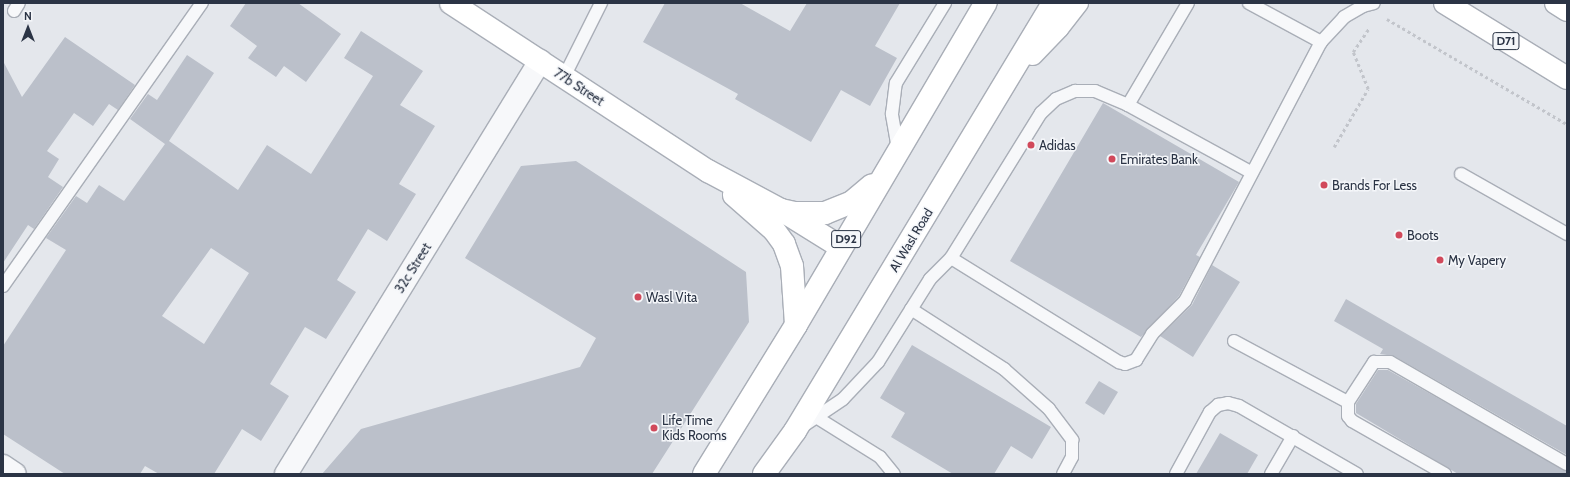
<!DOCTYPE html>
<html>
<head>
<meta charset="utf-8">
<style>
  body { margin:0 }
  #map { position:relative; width:1570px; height:477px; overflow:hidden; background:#e4e7ec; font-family:Cabin,sans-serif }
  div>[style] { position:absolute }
  .building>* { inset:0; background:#bbc0ca }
  .path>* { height:2.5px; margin-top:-1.25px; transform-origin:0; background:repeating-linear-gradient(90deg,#c2c5cb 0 3px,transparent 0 6px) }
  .roads { filter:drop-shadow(1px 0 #a9aeb7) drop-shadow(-1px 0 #a9aeb7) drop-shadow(0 1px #a9aeb7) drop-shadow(0 -1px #a9aeb7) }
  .lane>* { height:12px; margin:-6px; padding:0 6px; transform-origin:6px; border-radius:6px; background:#f7f8fa }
  .street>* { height:22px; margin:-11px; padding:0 11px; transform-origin:11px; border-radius:11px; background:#f7f8fa }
  .secondary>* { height:22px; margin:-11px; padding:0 11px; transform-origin:11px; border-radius:11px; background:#fff }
  .primary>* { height:22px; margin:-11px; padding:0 11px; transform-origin:11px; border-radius:11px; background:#fff }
  .dots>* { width:11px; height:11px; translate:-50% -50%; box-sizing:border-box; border:2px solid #f4f6f9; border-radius:50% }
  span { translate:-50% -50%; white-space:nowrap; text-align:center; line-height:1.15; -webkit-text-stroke:3px #f4f6f9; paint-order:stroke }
  .shield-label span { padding:1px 3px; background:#f4f6f9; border:1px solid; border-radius:3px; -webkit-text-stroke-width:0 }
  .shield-label { font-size:12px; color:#2b3445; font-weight:700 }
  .street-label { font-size:13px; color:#2b3445 }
  .poi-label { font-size:13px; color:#2b3445 }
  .left { translate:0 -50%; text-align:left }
  .frame { position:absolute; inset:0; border:4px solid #2b3445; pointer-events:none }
  .north { position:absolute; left:8px; top:8px; width:40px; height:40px; -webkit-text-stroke:3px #f4f6f9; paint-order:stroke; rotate:0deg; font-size:11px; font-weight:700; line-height:16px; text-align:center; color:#2b3445 }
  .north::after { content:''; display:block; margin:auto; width:14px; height:18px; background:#2b3445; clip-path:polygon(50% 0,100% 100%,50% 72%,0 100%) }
</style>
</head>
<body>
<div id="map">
  <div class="building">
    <div style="clip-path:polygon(246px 3px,298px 3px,341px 34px,306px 82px,284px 66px,276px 77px,248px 58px,257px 46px,230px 26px)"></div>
    <div style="clip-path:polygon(665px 3px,740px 3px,790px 31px,807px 3px,900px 3px,875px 46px,897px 58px,870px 106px,841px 90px,811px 142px,735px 99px,738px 94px,643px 42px)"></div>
    <div style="clip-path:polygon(evenodd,361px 31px,423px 71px,400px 105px,435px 126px,399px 184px,416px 194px,387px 241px,368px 229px,337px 280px,356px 292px,326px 339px,305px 327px,270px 384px,289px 396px,261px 441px,242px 429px,214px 474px,159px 474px,145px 466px,140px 474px,65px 474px,3px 434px,3px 346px,66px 250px,46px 238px,76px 196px,87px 203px,99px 185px,124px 201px,165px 144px,130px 119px,148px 94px,157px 100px,187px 55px,214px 73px,169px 141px,238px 190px,267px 145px,311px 174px,373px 76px,344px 58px,361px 31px,211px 248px,249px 273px,204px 344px,162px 316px,211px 248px)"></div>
    <div style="clip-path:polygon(65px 37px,135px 85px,118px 110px,109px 104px,93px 126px,74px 113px,47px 151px,59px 159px,48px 177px,63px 187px,34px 229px,28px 225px,3px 263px,3px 61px,22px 97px)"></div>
    <div style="clip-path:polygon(1103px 103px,1239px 182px,1196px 255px,1200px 257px,1179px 296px,1141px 337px,1010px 261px)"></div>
    <div style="clip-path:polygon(576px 161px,746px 272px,749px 322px,652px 474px,322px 474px,361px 429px,580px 367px,596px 338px,465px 258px,521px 166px)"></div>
    <div style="clip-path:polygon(1212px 265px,1240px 282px,1193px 357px,1160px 336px,1192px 305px)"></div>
    <div style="clip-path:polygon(1346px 299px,1567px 426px,1567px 455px,1394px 356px,1380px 354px,1383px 349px,1334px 321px)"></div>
    <div style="clip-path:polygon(912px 345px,1051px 427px,1032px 459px,1011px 446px,994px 474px,953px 474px,891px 437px,905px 413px,880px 398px)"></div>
    <div style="clip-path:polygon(1378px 370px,1388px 370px,1567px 471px,1567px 474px,1458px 474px,1356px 413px,1356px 404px)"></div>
    <div style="clip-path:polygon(1099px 381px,1118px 392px,1104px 415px,1085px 403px)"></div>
    <div style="clip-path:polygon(1220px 433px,1258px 455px,1247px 474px,1196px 474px)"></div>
  </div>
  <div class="path">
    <div style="left:1387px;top:19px;width:208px;rotate:30.3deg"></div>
    <div style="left:1334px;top:147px;width:67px;rotate:-59.6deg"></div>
    <div style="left:1368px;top:89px;width:40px;rotate:-112deg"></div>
    <div style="left:1353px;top:52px;width:29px;rotate:-56deg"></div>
  </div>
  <div class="roads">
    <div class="lane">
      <div style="left:1249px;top:3px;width:82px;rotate:28.4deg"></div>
      <div style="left:14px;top:11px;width:9px;rotate:-58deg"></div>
      <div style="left:564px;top:77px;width:83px;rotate:-63.4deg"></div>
      <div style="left:1128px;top:105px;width:118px;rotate:-59.5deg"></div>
      <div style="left:898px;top:149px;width:36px;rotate:-100deg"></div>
      <div style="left:892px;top:114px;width:31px;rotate:-83deg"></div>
      <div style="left:896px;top:83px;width:94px;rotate:-58.5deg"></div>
      <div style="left:1461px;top:174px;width:122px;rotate:29.5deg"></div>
      <div style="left:951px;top:258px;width:198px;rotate:31.8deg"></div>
      <div style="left:1119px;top:362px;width:6px;rotate:18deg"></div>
      <div style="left:1125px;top:364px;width:12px;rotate:-20deg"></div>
      <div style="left:1136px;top:360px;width:31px;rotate:-58deg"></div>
      <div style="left:1152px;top:334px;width:47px;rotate:-45deg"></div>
      <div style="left:1185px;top:301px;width:293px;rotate:-62.3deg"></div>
      <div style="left:1321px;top:42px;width:34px;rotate:-47deg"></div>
      <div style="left:1344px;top:17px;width:22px;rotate:-30deg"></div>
      <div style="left:1363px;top:6px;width:11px;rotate:-15deg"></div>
      <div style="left:3px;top:286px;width:346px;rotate:-54.9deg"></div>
      <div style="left:911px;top:309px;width:111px;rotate:32.8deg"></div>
      <div style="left:1004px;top:369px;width:60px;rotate:41.6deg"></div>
      <div style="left:1049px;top:409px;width:39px;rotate:53deg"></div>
      <div style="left:1072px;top:440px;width:17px;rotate:90deg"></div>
      <div style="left:1072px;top:457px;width:19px;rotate:118deg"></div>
      <div style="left:1234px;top:341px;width:129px;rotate:28.2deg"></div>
      <div style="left:816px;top:417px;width:75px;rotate:32deg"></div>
      <div style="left:880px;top:457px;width:22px;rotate:51deg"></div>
      <div style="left:803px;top:426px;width:48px;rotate:-34deg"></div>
      <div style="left:843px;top:399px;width:51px;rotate:-46.6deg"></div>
      <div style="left:878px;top:362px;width:98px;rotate:-57.9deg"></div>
      <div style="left:930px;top:279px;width:30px;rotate:-45deg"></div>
      <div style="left:951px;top:258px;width:171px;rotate:-58.2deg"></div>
      <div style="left:1041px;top:113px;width:21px;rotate:-43deg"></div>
      <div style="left:1056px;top:99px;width:21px;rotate:-23deg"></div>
      <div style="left:1075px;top:91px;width:20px"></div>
      <div style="left:1095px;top:91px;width:36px;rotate:23deg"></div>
      <div style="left:1128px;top:105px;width:141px;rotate:28.7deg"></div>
      <div style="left:1176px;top:474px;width:71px;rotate:-61.3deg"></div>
      <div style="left:1210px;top:412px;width:11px;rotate:-41deg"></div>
      <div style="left:1218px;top:405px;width:10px;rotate:-11deg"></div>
      <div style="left:1228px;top:403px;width:11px;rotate:15deg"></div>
      <div style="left:1239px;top:406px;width:136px;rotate:30deg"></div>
      <div style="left:1271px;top:474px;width:44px;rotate:-59.9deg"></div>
      <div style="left:1445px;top:474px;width:107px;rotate:-150.3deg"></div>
      <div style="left:1352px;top:421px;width:6px;rotate:-129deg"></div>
      <div style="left:1348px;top:416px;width:14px;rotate:-90deg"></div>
      <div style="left:1348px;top:402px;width:48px;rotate:-57deg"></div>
      <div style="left:1374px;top:362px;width:16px"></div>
      <div style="left:1390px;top:362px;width:204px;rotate:30deg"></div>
    </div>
    <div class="street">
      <div style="left:3px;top:466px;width:14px;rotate:34deg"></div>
      <div style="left:286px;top:474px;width:485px;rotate:-58.4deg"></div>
    </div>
    <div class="secondary">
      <div style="left:451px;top:3px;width:307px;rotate:33.2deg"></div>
      <div style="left:708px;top:171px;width:83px;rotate:28.1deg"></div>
      <div style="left:781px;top:210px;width:70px;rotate:31.7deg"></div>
      <div style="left:734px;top:195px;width:53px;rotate:41.2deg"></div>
      <div style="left:774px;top:230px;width:17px;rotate:54deg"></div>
      <div style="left:784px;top:244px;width:23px;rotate:70deg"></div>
      <div style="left:792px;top:266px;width:59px;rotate:86.1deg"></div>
    </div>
    <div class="primary">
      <div style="left:1445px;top:3px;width:143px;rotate:31.6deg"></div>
      <div style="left:1556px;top:3px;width:13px;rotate:32deg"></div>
      <div style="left:1032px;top:54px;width:37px;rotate:-46deg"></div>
      <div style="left:1058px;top:27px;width:31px;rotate:-52deg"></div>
      <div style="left:781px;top:210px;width:14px;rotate:12deg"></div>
      <div style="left:795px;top:213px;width:30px"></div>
      <div style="left:825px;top:213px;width:29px;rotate:-22deg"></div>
      <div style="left:852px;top:202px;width:26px;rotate:-40deg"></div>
      <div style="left:704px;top:474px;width:175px;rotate:-58.3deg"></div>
      <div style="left:796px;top:325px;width:374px;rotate:-59.5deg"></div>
      <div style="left:764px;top:474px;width:53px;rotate:-54.2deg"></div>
      <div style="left:795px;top:431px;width:500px;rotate:-58.9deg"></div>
    </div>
  </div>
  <div class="dots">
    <div style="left:1031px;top:145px;background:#d1495b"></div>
    <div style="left:1112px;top:159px;background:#d1495b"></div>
    <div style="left:1324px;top:185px;background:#d1495b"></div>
    <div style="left:1399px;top:235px;background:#d1495b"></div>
    <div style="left:1440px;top:260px;background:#d1495b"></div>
    <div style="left:638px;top:297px;background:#d1495b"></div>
    <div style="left:654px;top:428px;background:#d1495b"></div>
  </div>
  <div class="shield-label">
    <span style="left:1506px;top:41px">D71</span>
    <span style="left:846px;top:239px">D92</span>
  </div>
  <div class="street-label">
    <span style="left:579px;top:87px;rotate:33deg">77b Street</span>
    <span style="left:911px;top:240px;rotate:-59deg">Al Wasl Road</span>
    <span style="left:413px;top:268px;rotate:-58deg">32c Street</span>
  </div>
  <div class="poi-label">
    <span class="left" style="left:1039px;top:145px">Adidas</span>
    <span class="left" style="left:1120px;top:159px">Emirates Bank</span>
    <span class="left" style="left:1332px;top:185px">Brands For Less</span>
    <span class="left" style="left:1407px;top:235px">Boots</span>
    <span class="left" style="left:1448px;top:260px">My Vapery</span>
    <span class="left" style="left:646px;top:297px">Wasl Vita</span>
    <span class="left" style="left:662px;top:428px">Life Time<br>Kids Rooms</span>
  </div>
  <div class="frame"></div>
  <div class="north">N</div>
</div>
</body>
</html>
